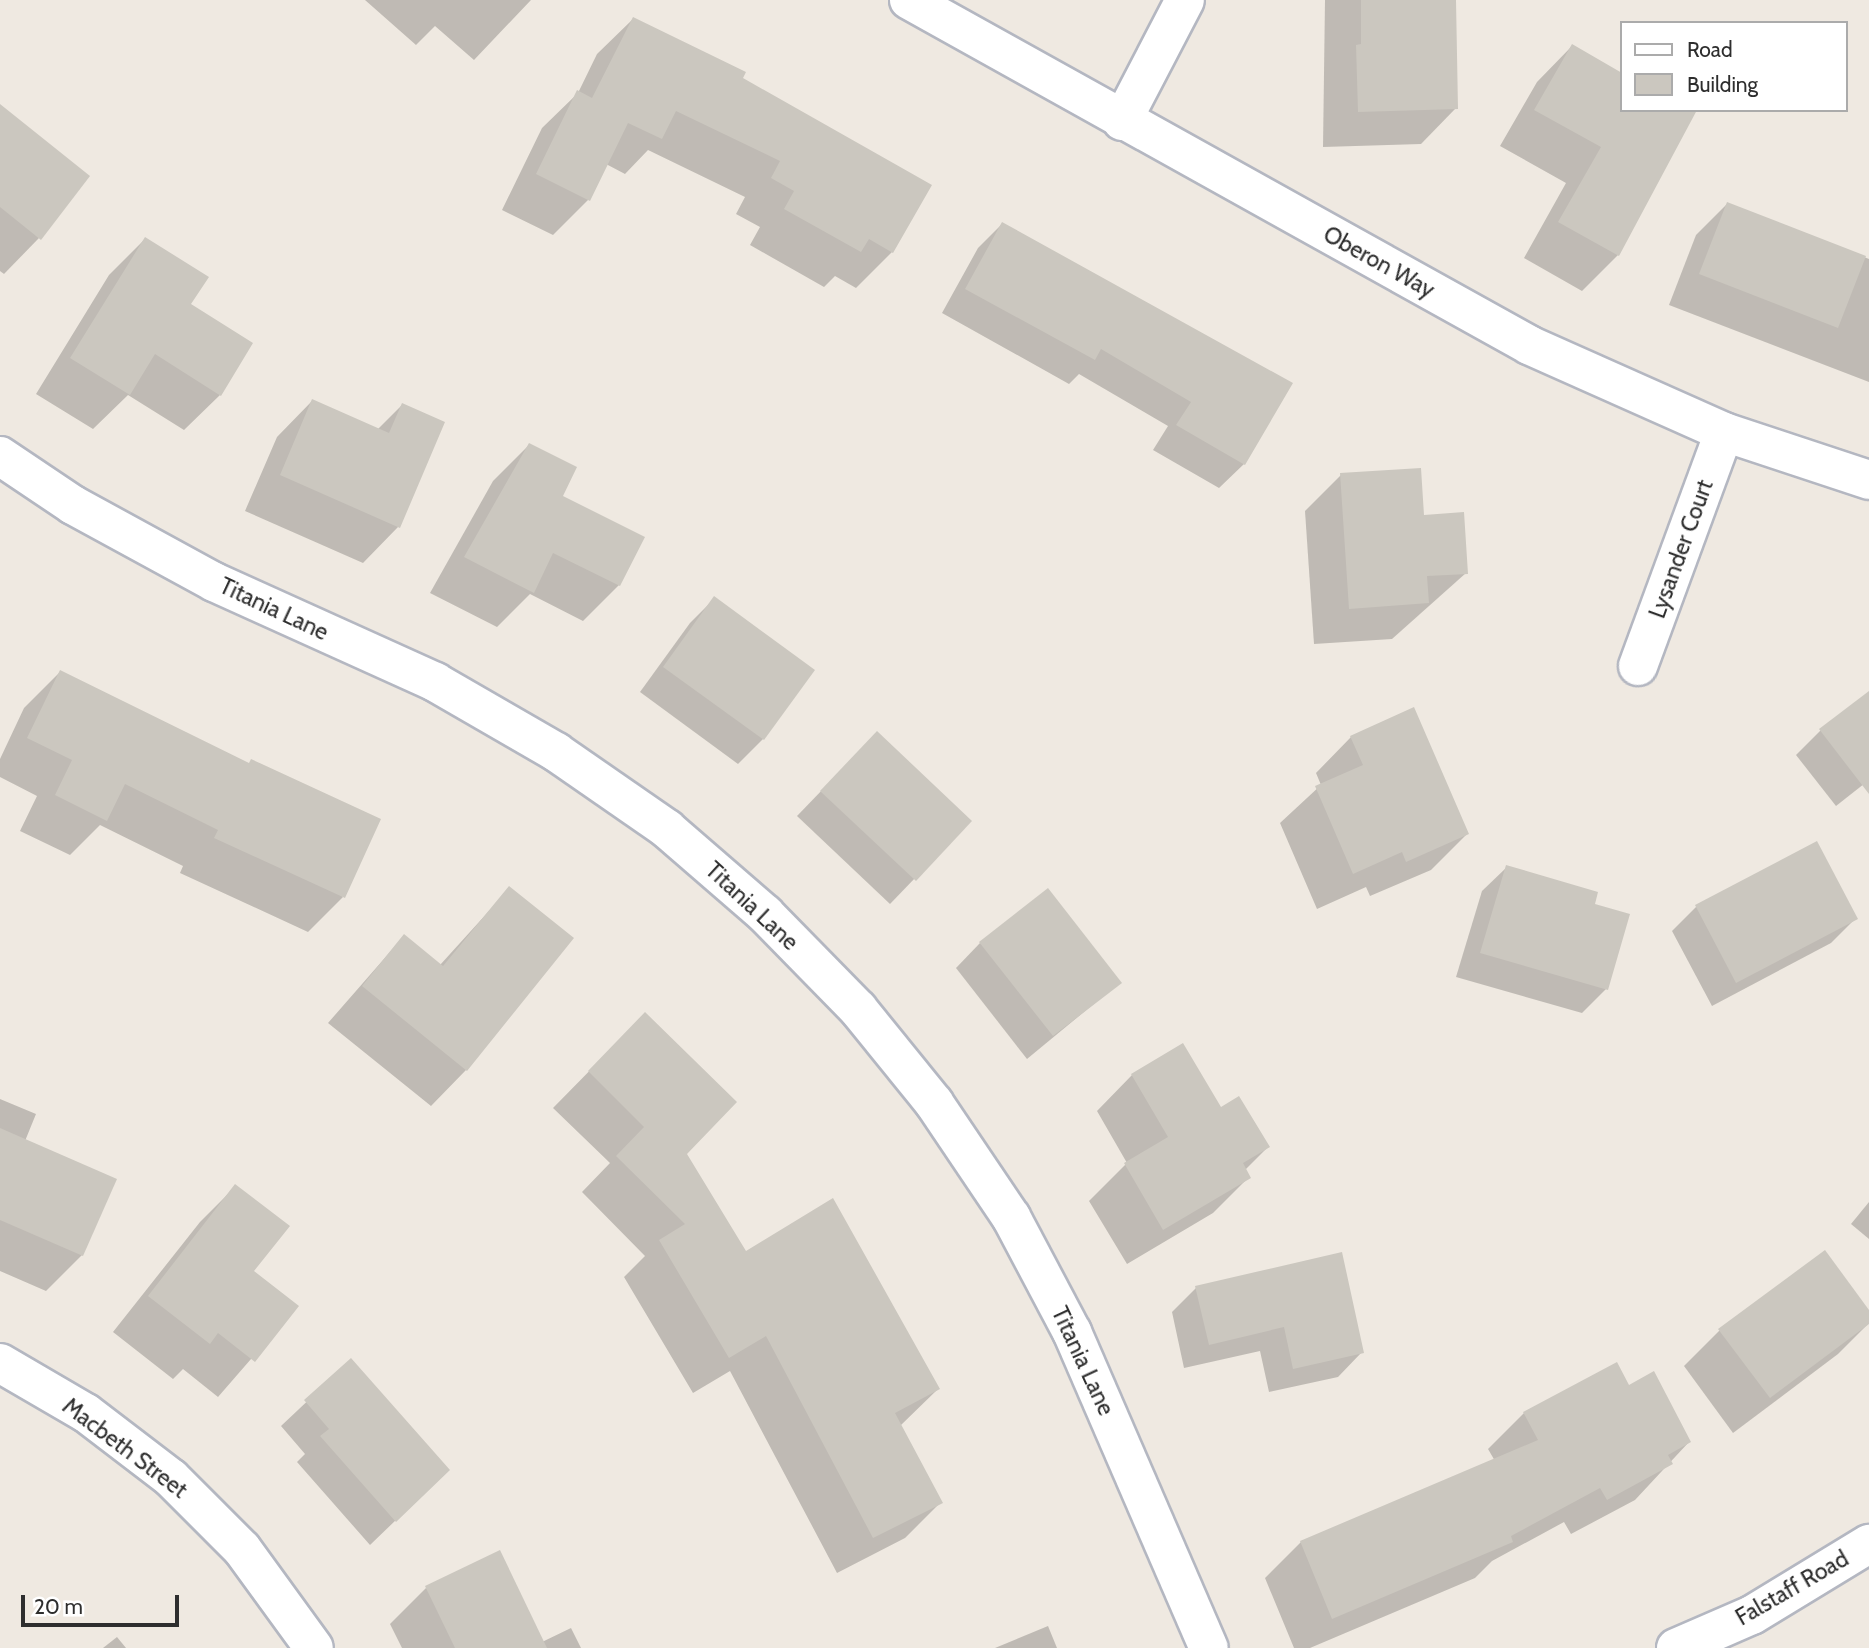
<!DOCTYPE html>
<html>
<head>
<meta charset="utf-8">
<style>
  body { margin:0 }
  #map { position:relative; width:1869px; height:1648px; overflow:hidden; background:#efe9e1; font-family:Cabin,sans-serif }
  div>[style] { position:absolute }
  .shadow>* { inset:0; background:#0003 }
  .building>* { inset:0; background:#cbc7bf }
  .roads { filter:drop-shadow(2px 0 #b4b7c1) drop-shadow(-2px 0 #b4b7c1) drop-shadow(0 2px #b4b7c1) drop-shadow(0 -2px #b4b7c1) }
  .minor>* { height:38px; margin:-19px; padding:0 19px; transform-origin:19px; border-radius:19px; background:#fff }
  span { translate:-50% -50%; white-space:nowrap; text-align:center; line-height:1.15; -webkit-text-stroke:6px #fff; paint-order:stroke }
  .street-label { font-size:23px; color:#2e2e2e }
  .legend { position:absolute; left:1620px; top:21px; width:228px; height:91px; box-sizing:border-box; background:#fff; border:2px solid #ababab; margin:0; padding:9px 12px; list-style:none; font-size:21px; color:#2e2e2e }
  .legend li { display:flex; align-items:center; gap:14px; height:35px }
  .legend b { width:35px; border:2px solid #ababab }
  .scale { position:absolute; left:21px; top:1595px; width:158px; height:32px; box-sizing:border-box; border:4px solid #2e2e2e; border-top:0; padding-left:9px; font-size:21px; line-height:24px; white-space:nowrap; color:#2e2e2e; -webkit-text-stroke:5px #fff; paint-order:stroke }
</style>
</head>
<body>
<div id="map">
  <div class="shadow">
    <div style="clip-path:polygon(365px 0,531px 0,474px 60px,435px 26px,416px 45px)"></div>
    <div style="clip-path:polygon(1325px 0,1454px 0,1456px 108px,1421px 144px,1323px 147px)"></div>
    <div style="clip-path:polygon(633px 19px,741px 79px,892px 252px,856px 288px,835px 276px,824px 287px,750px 245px,760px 227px,736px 214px,745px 197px,648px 150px,625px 174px,606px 164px,588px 200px,553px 235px,502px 210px,542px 128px,578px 93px,597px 54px)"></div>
    <div style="clip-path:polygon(1572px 46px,1622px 74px,1618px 255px,1582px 291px,1524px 258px,1566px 183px,1500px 146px,1537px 82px)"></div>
    <div style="clip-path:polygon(0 106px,39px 238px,4px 274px,0 271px)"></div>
    <div style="clip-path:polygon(1727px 204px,1869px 259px,1869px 382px,1669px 305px,1696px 235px)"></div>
    <div style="clip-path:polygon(1002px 224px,1290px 384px,1244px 464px,1219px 488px,1153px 450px,1168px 426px,1079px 374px,1069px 384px,942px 313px,978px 248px)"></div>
    <div style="clip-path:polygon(145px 239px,188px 305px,220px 395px,184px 430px,128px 395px,93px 429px,36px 394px,109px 275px)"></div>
    <div style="clip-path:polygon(312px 401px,377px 430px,402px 405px,398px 527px,363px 563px,245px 511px,277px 437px)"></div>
    <div style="clip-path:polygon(529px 445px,619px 585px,583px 621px,530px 594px,497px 627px,430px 593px,493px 481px)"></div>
    <div style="clip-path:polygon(1341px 475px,1423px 517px,1466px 573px,1392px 639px,1314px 644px,1305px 511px)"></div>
    <div style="clip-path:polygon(714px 599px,813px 670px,763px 739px,738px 764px,640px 692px,690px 623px)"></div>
    <div style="clip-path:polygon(60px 672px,343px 897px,308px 932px,180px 873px,183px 866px,100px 825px,70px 855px,20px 831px,37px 796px,0 777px,0 759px,24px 708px)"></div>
    <div style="clip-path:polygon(1869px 710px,1869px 780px,1836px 806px,1796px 755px,1821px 730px)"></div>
    <div style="clip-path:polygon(1351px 737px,1467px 834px,1431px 870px,1370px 896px,1366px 887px,1317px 909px,1280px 823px,1321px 785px,1316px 773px)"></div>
    <div style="clip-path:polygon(853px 758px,970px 821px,890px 904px,797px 816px)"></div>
    <div style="clip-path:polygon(1507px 867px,1592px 905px,1606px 989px,1582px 1013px,1456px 977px,1482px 891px)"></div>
    <div style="clip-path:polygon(509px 889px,466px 1070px,431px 1106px,328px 1023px,404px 936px,440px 965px)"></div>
    <div style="clip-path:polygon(1696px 907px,1856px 918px,1831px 943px,1712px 1006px,1672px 931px)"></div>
    <div style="clip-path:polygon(980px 943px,1119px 983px,1027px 1059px,956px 968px)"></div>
    <div style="clip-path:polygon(610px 1050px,685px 1153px,745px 1254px,938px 1389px,900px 1426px,940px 1503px,905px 1538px,837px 1573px,730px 1371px,693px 1393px,624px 1277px,645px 1256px,582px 1192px,610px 1163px,553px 1108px)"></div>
    <div style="clip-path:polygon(1132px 1075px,1221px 1109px,1268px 1147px,1245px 1170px,1249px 1177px,1213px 1213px,1127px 1264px,1089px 1201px,1127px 1163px,1097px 1111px)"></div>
    <div style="clip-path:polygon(0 1099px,36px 1114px,25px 1141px,82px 1255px,46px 1291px,0 1271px)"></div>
    <div style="clip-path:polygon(236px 1186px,252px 1271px,297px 1306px,218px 1397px,183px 1369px,173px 1379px,113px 1332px,200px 1222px)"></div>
    <div style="clip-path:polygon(1869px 1202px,1869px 1239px,1851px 1224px)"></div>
    <div style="clip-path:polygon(1824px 1253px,1869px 1313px,1869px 1323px,1838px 1354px,1733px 1433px,1684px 1366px,1719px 1331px)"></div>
    <div style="clip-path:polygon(1196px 1288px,1362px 1352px,1338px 1377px,1269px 1392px,1260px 1351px,1184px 1368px,1172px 1312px)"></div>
    <div style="clip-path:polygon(351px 1360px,423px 1494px,370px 1545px,297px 1462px,305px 1454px,281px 1426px)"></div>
    <div style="clip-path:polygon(1628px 1387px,1689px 1442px,1635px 1500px,1571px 1534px,1564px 1522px,1492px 1561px,1475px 1578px,1310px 1648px,1294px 1648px,1265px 1578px,1301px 1542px,1495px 1461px,1488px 1449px,1524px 1413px)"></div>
    <div style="clip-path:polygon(426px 1588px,542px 1642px,571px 1628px,581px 1648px,402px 1648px,390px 1624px)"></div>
    <div style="clip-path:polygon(1048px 1626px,1057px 1648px,995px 1648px)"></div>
    <div style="clip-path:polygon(117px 1637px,126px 1648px,103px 1648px)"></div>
  </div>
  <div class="building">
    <div style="clip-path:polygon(1361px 0,1456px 0,1458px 109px,1358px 112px,1356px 45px,1361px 44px)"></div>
    <div style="clip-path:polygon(633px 17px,746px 72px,743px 78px,932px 185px,893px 253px,869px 239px,861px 252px,784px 209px,794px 191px,771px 178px,780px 161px,676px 111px,662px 139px,628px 123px,590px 201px,536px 174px,577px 90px,592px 98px)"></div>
    <div style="clip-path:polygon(1572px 44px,1622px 73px,1622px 110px,1697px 110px,1619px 256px,1558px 222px,1601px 147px,1534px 110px)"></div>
    <div style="clip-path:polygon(0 104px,90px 176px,41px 240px,0 207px)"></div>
    <div style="clip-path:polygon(1727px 202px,1866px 256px,1838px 328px,1699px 274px)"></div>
    <div style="clip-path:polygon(1002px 222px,1293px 383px,1245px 465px,1176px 425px,1191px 402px,1101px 349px,1095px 360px,965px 289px)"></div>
    <div style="clip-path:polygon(145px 237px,209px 277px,191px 304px,253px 343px,221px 396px,155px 354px,130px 395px,70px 358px)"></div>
    <div style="clip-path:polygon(312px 399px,389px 433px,402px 403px,445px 422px,400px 528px,280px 475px)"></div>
    <div style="clip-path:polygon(529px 443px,577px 467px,563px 496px,645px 537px,620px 586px,553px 553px,534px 593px,464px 557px)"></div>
    <div style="clip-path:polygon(1421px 468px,1424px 515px,1464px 512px,1468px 574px,1427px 576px,1429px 603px,1349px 609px,1340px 473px)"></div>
    <div style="clip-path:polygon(714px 596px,815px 670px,764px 740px,663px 667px)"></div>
    <div style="clip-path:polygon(60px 670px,249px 763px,251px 759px,381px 819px,345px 898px,214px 838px,218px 830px,125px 784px,107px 821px,55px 795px,72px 760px,27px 738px)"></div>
    <div style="clip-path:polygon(1869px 691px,1869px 794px,1819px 729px)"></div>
    <div style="clip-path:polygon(1414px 707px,1469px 834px,1406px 862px,1402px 852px,1353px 874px,1315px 786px,1363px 765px,1350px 736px)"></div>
    <div style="clip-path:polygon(877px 731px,972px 821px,916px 881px,820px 791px)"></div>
    <div style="clip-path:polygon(1817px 841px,1858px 919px,1736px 983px,1695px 905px)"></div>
    <div style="clip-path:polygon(1506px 865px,1598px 892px,1595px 904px,1630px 914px,1608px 990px,1480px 953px)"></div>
    <div style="clip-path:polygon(509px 886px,574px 938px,467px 1071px,362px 986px,404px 934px,443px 966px)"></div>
    <div style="clip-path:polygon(1048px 888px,1122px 983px,1053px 1036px,979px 942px)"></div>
    <div style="clip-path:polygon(645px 1012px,737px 1102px,687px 1154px,746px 1251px,833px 1198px,940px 1389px,895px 1413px,943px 1503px,873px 1538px,766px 1336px,729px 1358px,659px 1240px,685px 1224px,616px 1156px,644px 1127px,588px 1071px)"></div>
    <div style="clip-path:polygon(1183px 1043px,1221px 1107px,1239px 1096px,1270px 1147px,1243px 1163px,1251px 1178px,1163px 1230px,1124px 1163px,1168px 1137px,1131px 1074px)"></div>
    <div style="clip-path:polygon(0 1128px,117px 1179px,83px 1256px,0 1220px)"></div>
    <div style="clip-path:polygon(235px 1184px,290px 1226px,254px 1271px,299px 1306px,255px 1362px,218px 1333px,210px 1344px,148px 1296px)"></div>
    <div style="clip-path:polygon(1825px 1250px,1869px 1310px,1869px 1324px,1770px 1398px,1718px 1329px)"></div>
    <div style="clip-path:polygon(1342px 1252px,1364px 1353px,1293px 1369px,1284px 1327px,1209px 1345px,1195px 1286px)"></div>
    <div style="clip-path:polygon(351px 1358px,450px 1470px,396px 1522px,320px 1436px,329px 1429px,304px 1400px)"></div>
    <div style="clip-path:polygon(1617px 1362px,1629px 1385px,1654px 1371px,1691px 1442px,1668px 1455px,1673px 1464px,1607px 1500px,1600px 1488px,1511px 1536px,1513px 1542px,1332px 1619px,1300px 1541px,1538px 1440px,1523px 1412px)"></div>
    <div style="clip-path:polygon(500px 1550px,547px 1648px,455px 1648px,425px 1586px)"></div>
  </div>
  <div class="roads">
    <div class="minor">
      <div style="left:909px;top:0;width:710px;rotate:29.09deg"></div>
      <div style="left:1529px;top:345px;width:214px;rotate:24deg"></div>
      <div style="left:1724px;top:432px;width:153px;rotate:18.3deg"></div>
      <div style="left:1122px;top:121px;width:136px;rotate:-62.5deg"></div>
      <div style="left:0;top:456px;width:88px;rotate:33.9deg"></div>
      <div style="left:73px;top:505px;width:161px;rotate:28.6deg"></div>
      <div style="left:214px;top:582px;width:243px;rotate:24.3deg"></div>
      <div style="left:435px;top:682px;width:140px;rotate:30deg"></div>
      <div style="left:556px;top:752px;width:135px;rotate:34.7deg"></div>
      <div style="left:667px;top:829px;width:130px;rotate:40.9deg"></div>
      <div style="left:765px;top:914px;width:133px;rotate:45.6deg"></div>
      <div style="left:858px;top:1009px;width:121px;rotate:51deg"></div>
      <div style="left:934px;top:1103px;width:138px;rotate:56deg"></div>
      <div style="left:1011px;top:1217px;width:130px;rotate:62.1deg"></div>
      <div style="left:1072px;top:1332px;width:344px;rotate:66.6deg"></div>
      <div style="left:1638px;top:666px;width:249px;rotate:-69.8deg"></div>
      <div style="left:0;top:1363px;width:99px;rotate:30.2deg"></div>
      <div style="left:86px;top:1413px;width:107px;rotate:37.4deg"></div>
      <div style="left:171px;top:1478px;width:100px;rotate:45deg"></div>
      <div style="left:242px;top:1549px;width:122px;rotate:54deg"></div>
      <div style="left:1676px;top:1648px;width:83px;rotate:-23.5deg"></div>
      <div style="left:1752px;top:1615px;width:137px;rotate:-31.3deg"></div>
    </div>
  </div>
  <div class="street-label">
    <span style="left:1379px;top:262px;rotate:29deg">Oberon Way</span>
    <span style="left:1681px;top:549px;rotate:-70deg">Lysander Court</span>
    <span style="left:274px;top:609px;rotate:25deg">Titania Lane</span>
    <span style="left:752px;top:906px;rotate:43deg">Titania Lane</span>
    <span style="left:1083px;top:1361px;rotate:65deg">Titania Lane</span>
    <span style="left:125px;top:1448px;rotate:37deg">Macbeth Street</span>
    <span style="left:1792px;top:1588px;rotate:-30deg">Falstaff Road</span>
  </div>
  <ul class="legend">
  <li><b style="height:9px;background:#fff"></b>Road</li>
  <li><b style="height:19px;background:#cbc7bf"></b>Building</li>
  </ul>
  <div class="scale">20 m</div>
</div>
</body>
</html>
